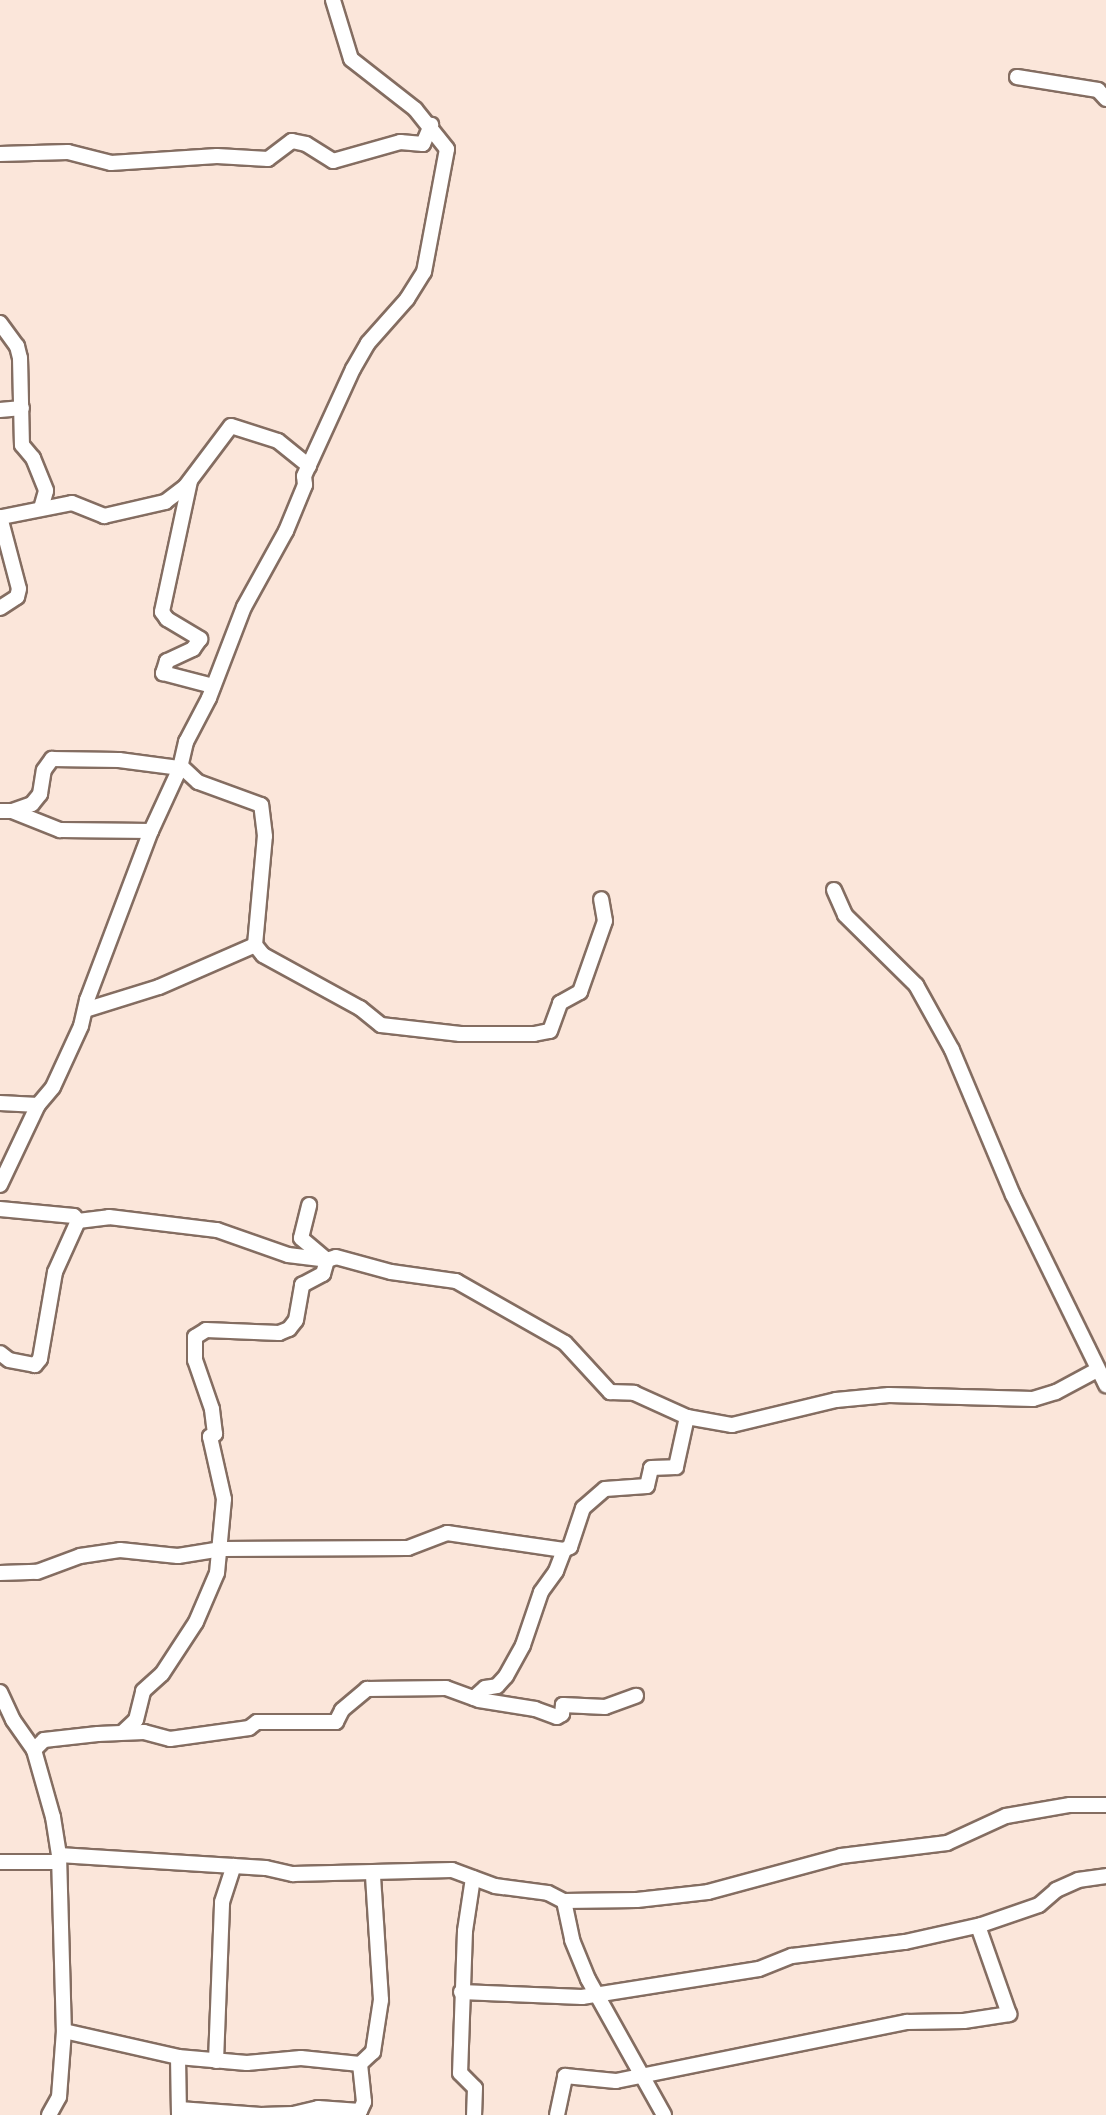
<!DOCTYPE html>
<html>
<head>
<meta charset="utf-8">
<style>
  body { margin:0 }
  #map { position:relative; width:1106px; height:2115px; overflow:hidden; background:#fbe6da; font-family:"Golos Text",sans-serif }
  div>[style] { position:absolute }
  .roads { filter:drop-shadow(2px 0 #846d61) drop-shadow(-2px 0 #846d61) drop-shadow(0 2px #846d61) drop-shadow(0 -2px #846d61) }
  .street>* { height:14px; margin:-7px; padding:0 7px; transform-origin:7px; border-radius:7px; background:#fff }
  span { translate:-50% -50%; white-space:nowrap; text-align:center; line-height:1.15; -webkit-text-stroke:5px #fcf7f4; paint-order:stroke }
</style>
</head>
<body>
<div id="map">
  <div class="roads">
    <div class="street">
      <div style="left:1017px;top:77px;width:82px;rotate:9.1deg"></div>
      <div style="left:1098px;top:90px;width:12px;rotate:48deg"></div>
      <div style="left:0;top:154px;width:68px;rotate:-1.7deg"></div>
      <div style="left:68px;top:152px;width:44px;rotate:14.3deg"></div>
      <div style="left:111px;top:163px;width:106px;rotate:-3.8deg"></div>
      <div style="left:217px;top:156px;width:51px;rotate:3.4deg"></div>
      <div style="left:268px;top:159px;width:30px;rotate:-37deg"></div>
      <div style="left:292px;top:141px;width:14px;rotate:12deg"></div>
      <div style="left:306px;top:144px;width:32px;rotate:32deg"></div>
      <div style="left:333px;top:161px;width:70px;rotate:-15.8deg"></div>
      <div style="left:400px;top:142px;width:23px;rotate:5deg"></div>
      <div style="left:423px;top:144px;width:21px;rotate:-67deg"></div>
      <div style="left:0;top:323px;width:29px;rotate:54deg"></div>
      <div style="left:17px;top:346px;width:12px;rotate:76deg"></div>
      <div style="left:20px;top:358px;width:87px;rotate:88.7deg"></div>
      <div style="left:22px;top:445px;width:17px;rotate:50deg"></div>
      <div style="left:33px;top:458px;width:35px;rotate:68deg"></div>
      <div style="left:46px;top:491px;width:18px;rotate:106deg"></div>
      <div style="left:0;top:410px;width:22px;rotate:-5deg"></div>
      <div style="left:190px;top:481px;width:134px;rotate:102.1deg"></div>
      <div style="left:162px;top:612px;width:9px;rotate:54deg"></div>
      <div style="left:167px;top:619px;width:39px;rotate:31deg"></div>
      <div style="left:200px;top:639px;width:12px;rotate:125deg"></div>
      <div style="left:193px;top:649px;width:29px;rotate:155deg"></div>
      <div style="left:167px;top:661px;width:13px;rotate:108deg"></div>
      <div style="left:163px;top:673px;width:52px;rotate:14.6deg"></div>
      <div style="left:0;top:517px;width:74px;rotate:75.2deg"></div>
      <div style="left:19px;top:589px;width:8px;rotate:104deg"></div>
      <div style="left:17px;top:597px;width:20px;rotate:147deg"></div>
      <div style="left:2px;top:517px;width:71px;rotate:-11.3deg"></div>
      <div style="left:72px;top:503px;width:35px;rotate:22deg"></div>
      <div style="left:104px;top:516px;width:63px;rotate:-12.9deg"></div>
      <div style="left:165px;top:502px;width:25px;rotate:-37deg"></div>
      <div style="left:185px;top:487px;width:76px;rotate:-53deg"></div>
      <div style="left:231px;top:426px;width:49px;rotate:17.7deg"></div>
      <div style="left:278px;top:441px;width:40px;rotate:39deg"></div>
      <div style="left:0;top:811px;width:12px"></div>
      <div style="left:12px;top:811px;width:52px;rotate:21.6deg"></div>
      <div style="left:60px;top:830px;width:91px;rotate:0.6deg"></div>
      <div style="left:12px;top:811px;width:21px;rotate:-19deg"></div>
      <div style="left:32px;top:804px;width:13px;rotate:-51deg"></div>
      <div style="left:40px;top:794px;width:24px;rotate:-81deg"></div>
      <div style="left:44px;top:770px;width:14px;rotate:-54deg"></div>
      <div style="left:52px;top:759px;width:67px;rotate:0.9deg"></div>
      <div style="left:119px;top:760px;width:62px;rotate:7.5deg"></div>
      <div style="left:834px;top:890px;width:27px;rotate:66deg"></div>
      <div style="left:845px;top:915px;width:100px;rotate:44.6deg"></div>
      <div style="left:916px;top:985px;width:74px;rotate:61deg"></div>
      <div style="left:952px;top:1050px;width:157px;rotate:67.2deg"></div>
      <div style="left:1013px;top:1195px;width:212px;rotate:63.9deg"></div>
      <div style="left:255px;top:945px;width:13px;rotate:51deg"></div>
      <div style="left:263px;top:955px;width:111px;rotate:28.7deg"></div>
      <div style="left:360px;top:1008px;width:27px;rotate:39deg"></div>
      <div style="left:381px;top:1025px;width:80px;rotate:6.5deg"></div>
      <div style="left:460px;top:1034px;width:74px"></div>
      <div style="left:534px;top:1034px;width:16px;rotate:-11deg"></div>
      <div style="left:550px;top:1031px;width:30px;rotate:-70deg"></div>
      <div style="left:560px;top:1003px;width:23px;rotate:-29deg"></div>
      <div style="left:580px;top:992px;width:75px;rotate:-70.6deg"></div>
      <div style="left:605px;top:921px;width:22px;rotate:-100deg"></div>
      <div style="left:85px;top:1010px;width:77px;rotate:-17.3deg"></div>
      <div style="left:159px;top:987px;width:105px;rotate:-23.6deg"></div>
      <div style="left:255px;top:945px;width:109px;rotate:-84.8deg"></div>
      <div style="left:265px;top:836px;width:31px;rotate:-97deg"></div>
      <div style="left:261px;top:805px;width:67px;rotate:-159.9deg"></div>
      <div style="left:198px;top:782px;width:23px;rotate:-137deg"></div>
      <div style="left:0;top:1103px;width:38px;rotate:3deg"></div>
      <div style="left:0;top:1185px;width:89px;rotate:-64.6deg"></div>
      <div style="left:38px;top:1105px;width:23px;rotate:-50deg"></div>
      <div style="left:53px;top:1087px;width:67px;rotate:-65.3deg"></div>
      <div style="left:81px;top:1026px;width:27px;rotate:-77deg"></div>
      <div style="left:87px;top:1000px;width:181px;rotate:-69.3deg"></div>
      <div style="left:151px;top:831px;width:69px;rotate:-65.3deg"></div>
      <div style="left:180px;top:768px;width:27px;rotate:-77deg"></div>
      <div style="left:186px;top:742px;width:50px;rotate:-62.4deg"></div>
      <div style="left:209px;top:698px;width:97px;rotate:-69deg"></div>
      <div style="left:244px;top:607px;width:87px;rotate:-61.1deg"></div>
      <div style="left:286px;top:531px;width:50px;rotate:-67.6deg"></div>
      <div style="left:305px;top:485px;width:9px;rotate:-96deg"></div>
      <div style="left:304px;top:476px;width:118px;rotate:-65.4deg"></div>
      <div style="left:353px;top:369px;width:30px;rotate:-60deg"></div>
      <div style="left:368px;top:343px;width:59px;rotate:-48.4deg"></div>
      <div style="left:407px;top:299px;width:32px;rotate:-58deg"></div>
      <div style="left:424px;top:272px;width:125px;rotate:-79.4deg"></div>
      <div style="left:447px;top:149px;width:51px;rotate:-128.7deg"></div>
      <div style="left:415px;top:109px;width:81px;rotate:-142deg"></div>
      <div style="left:351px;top:59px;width:62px;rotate:-107deg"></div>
      <div style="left:0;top:1209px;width:74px;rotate:5.4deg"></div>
      <div style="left:74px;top:1216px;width:6px;rotate:51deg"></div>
      <div style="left:78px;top:1221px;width:56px;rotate:114.3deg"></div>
      <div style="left:55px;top:1272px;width:88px;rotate:99.8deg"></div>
      <div style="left:40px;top:1359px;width:8px;rotate:130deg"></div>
      <div style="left:35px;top:1365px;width:26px;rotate:-169deg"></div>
      <div style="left:9px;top:1360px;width:11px;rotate:-142deg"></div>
      <div style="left:78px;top:1221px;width:31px;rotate:-7deg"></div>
      <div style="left:109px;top:1217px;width:109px;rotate:6.9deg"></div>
      <div style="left:217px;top:1230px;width:75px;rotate:19.4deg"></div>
      <div style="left:288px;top:1255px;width:39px;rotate:7deg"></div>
      <div style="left:327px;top:1260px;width:9px;rotate:-18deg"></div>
      <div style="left:336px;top:1257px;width:57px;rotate:15.3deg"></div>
      <div style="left:391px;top:1272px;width:66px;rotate:7.9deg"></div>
      <div style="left:456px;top:1281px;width:125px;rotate:29.6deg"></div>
      <div style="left:565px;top:1343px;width:67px;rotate:47.4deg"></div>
      <div style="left:610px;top:1392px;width:24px;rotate:2deg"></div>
      <div style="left:634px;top:1393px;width:58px;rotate:24.4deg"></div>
      <div style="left:687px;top:1417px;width:46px;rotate:10.1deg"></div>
      <div style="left:732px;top:1425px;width:107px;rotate:-13.5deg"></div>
      <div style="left:836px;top:1400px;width:53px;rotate:-5.4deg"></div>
      <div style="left:889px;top:1395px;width:144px;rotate:1.6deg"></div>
      <div style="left:1033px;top:1399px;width:24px;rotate:-17deg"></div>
      <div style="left:1056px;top:1392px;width:47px;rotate:-28.2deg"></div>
      <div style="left:0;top:1573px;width:37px;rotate:-2deg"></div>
      <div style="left:37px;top:1572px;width:46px;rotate:-20.4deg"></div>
      <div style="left:80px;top:1556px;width:40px;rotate:-8.5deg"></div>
      <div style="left:120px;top:1550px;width:58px;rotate:5.9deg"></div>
      <div style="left:178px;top:1556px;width:44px;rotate:-9.2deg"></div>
      <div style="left:221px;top:1549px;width:187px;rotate:-0.3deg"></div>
      <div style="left:408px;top:1548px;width:42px;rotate:-21deg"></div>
      <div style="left:447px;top:1533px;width:118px;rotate:8.3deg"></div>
      <div style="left:0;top:1692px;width:31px;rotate:65deg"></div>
      <div style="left:13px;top:1720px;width:37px;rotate:55deg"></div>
      <div style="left:34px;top:1750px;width:70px;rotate:74.2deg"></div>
      <div style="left:53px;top:1817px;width:38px;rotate:81deg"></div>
      <div style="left:59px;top:1855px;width:176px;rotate:88.4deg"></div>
      <div style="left:64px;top:2031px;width:117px;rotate:12.8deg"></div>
      <div style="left:178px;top:2057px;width:69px;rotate:5deg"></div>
      <div style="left:247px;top:2063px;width:54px;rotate:-5.3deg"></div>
      <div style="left:301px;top:2058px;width:59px;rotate:5.8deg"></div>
      <div style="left:360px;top:2064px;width:18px;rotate:-43deg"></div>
      <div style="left:373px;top:2052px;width:53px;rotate:-81.3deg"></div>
      <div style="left:381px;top:2000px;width:125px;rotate:-93.7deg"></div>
      <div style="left:474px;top:1698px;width:15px;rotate:-42deg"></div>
      <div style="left:485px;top:1688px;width:12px;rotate:-9deg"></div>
      <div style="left:497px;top:1686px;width:13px;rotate:-48deg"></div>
      <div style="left:506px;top:1676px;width:35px;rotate:-61deg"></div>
      <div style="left:523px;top:1645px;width:56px;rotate:-71.2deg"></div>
      <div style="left:541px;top:1592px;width:26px;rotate:-54deg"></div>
      <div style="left:556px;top:1571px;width:22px;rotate:-69deg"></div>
      <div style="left:564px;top:1550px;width:7px;rotate:-27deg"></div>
      <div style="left:570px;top:1547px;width:41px;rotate:-71.6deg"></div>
      <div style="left:583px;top:1508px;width:29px;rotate:-41deg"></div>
      <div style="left:605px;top:1489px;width:42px;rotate:-4.1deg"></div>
      <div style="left:647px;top:1486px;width:18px;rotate:-77deg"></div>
      <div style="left:651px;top:1468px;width:25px;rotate:-2deg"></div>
      <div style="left:676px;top:1467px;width:51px;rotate:-77.6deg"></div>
      <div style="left:124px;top:1731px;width:16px;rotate:-43deg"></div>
      <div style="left:136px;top:1720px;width:30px;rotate:-76deg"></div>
      <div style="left:143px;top:1691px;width:25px;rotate:-42deg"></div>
      <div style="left:162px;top:1674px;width:62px;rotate:-56.8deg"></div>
      <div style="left:196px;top:1622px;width:53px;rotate:-66.8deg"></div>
      <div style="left:217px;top:1573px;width:74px;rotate:-84.6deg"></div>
      <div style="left:224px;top:1499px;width:64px;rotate:-102.7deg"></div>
      <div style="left:210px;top:1437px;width:6px;rotate:-31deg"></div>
      <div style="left:215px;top:1434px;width:25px;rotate:-97deg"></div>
      <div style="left:212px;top:1409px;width:52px;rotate:-109.1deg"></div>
      <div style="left:195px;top:1360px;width:23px;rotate:-90deg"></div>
      <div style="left:195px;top:1337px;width:13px;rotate:-32deg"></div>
      <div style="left:206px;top:1330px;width:73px;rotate:2.4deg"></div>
      <div style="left:279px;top:1333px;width:11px;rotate:-22deg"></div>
      <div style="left:289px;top:1329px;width:11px;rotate:-52deg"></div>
      <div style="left:296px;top:1320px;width:36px;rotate:-80deg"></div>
      <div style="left:302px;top:1285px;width:24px;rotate:-28deg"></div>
      <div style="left:323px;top:1274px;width:15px;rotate:-74deg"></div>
      <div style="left:327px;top:1260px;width:34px;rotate:-140deg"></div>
      <div style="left:301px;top:1238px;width:34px;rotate:-76deg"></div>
      <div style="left:34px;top:1750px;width:14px;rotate:-45deg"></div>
      <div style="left:44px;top:1740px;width:54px;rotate:-6.3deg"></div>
      <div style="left:98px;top:1734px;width:46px;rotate:-2.5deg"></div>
      <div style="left:144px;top:1732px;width:27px;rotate:15deg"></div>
      <div style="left:170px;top:1739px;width:80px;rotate:-7.9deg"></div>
      <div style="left:249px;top:1728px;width:10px;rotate:-37deg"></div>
      <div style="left:257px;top:1722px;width:79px"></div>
      <div style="left:336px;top:1722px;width:13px;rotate:-63deg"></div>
      <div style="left:342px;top:1710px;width:33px;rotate:-40deg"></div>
      <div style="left:367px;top:1689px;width:79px;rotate:-0.7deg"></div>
      <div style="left:446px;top:1688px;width:35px;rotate:20deg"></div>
      <div style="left:479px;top:1700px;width:57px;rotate:9.1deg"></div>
      <div style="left:535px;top:1709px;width:23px;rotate:20deg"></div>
      <div style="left:557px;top:1717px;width:6px;rotate:-31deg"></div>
      <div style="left:562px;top:1714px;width:9px;rotate:-84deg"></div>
      <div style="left:563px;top:1705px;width:42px;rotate:2.7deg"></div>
      <div style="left:605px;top:1707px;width:33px;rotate:-20deg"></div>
      <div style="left:59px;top:1855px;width:207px;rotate:3.6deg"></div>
      <div style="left:266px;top:1868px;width:28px;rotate:13deg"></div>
      <div style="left:293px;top:1874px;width:159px;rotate:-1.4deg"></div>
      <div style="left:452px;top:1870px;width:46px;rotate:20.4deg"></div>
      <div style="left:495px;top:1886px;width:53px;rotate:7.5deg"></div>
      <div style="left:548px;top:1893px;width:18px;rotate:27deg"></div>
      <div style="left:564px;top:1901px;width:73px;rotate:-0.8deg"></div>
      <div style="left:637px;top:1900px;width:71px;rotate:-6.4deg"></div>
      <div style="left:708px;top:1892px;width:138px;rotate:-15.1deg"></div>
      <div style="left:841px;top:1856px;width:107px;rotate:-7deg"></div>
      <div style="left:947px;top:1843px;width:65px;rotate:-24.6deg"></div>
      <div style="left:1006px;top:1816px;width:65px;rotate:-9.8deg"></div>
      <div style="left:1070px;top:1805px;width:36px"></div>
      <div style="left:0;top:1862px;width:58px"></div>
      <div style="left:473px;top:1878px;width:54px;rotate:98.6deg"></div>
      <div style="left:465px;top:1931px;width:142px;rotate:92deg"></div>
      <div style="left:460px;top:2073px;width:21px;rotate:45deg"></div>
      <div style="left:475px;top:2088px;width:27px;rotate:92deg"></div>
      <div style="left:564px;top:1901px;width:40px;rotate:78deg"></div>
      <div style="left:572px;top:1940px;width:42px;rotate:67.7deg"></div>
      <div style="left:588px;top:1979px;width:156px;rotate:60.8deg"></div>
      <div style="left:461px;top:1992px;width:121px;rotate:2.4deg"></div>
      <div style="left:582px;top:1997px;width:179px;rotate:-9deg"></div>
      <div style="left:759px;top:1969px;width:35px;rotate:-22deg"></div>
      <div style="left:792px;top:1956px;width:114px;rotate:-7.1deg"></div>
      <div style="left:905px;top:1942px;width:78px;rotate:-12.6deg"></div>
      <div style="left:981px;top:1925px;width:61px;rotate:-19deg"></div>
      <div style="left:1039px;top:1905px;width:23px;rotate:-41deg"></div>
      <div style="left:1056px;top:1890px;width:24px;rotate:-24deg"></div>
      <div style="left:1078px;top:1880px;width:28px;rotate:-8deg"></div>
      <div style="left:178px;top:2057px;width:58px;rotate:89deg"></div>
      <div style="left:216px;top:2061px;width:159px;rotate:-87.8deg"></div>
      <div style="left:222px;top:1902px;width:38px;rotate:-72deg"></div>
      <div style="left:179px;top:2109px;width:82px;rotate:4.2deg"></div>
      <div style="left:261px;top:2115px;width:32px;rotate:-2deg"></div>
      <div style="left:293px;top:2114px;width:26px;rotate:-13deg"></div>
      <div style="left:318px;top:2108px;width:42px;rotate:4.1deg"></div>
      <div style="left:360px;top:2111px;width:10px;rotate:-66deg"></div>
      <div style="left:364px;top:2102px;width:38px;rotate:-96deg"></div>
      <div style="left:49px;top:2115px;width:21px;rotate:-61deg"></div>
      <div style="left:59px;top:2097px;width:66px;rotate:-85.7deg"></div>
      <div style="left:557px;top:2115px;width:40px;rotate:-78deg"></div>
      <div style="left:565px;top:2076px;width:51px;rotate:5.6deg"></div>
      <div style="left:616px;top:2081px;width:297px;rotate:-11.5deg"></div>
      <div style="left:907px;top:2022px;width:57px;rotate:-1deg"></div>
      <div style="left:964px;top:2021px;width:46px;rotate:-8.8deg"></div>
      <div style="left:1009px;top:2014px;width:93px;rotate:-109.4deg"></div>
    </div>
  </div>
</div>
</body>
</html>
